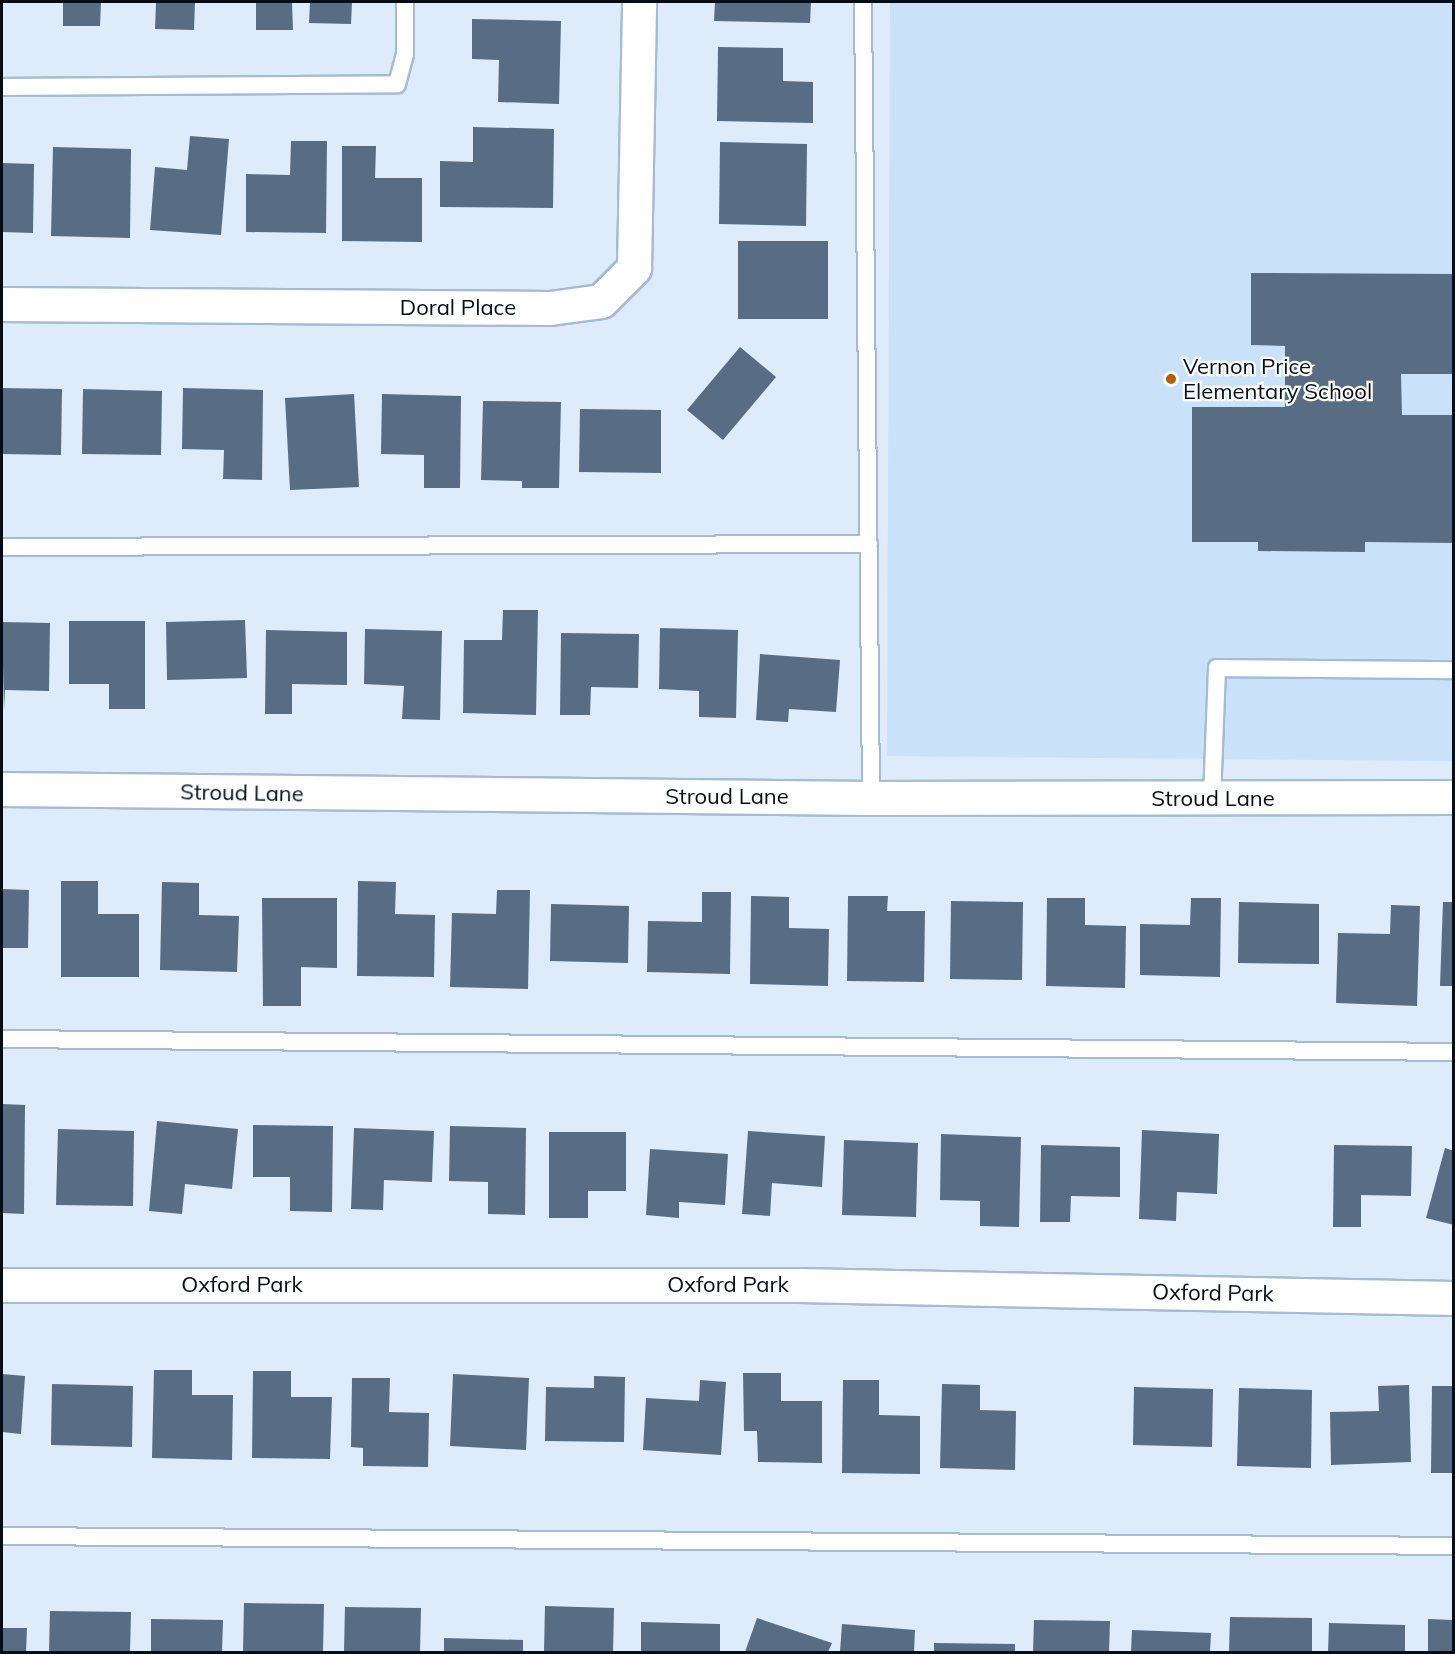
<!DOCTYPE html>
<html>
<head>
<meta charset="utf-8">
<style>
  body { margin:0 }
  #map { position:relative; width:1455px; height:1654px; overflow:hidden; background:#ddebfb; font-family:Mulish,sans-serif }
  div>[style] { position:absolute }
  .built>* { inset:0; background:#cae1fa }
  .building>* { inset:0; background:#586c83 }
  .roads { filter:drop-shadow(2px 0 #a5bbd5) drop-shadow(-2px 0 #a5bbd5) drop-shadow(0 2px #a5bbd5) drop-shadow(0 -2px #a5bbd5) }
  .service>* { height:16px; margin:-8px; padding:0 8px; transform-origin:8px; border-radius:8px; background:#fff }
  .minor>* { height:33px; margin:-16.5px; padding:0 16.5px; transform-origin:16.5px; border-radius:16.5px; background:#fff }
  .dots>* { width:16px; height:16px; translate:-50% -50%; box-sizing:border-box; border:3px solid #fff; border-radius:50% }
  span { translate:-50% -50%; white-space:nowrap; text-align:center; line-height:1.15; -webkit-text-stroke:4.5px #fff; paint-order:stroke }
  .street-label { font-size:22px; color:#060d16 }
  .poi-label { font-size:22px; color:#060d16 }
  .left { translate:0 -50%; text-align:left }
  .frame { position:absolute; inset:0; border:3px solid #060d16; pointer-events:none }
</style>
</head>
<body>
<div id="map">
  <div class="built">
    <div style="clip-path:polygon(890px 2px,1453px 2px,1453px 761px,887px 756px)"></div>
  </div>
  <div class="building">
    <div style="clip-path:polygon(63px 2px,101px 2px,100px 26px,63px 26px)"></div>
    <div style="clip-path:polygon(156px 2px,195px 2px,194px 30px,155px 29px)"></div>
    <div style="clip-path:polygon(256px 2px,292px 2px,293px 30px,256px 30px)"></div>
    <div style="clip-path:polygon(310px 2px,352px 2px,351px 24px,309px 23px)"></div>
    <div style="clip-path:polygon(715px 2px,811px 2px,810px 23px,714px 21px)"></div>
    <div style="clip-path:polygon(472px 19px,561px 21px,559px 104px,498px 102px,499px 60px,472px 59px)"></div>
    <div style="clip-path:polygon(718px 47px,783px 48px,783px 81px,813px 82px,813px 123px,717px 121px)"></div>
    <div style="clip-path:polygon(473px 127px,554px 129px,553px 208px,440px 207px,440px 161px,473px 162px)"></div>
    <div style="clip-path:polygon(190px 136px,229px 139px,221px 235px,150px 230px,155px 167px,187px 170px)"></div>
    <div style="clip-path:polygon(291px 141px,327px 141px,326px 233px,246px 232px,246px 174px,290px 175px)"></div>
    <div style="clip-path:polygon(720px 142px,807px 144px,806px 226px,719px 224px)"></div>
    <div style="clip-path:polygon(342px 146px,376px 146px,375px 178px,422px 178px,422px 242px,342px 241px)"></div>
    <div style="clip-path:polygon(53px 147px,131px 149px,130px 238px,51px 236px)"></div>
    <div style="clip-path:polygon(2px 163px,34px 164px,33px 233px,2px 232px)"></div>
    <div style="clip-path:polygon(738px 241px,828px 241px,828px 319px,738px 319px)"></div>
    <div style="clip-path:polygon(1251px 273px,1454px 274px,1454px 374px,1401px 374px,1402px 415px,1454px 415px,1454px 543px,1365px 542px,1365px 552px,1258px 551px,1258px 542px,1192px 542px,1192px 407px,1285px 407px,1285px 346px,1251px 345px)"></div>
    <div style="clip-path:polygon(740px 347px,776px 377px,723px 440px,687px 410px)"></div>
    <div style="clip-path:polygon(2px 388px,62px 389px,61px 455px,2px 454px)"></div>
    <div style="clip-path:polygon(183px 388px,263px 390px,262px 480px,223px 479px,224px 450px,182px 449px)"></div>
    <div style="clip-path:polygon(83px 389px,162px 391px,161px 455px,82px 454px)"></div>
    <div style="clip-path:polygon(354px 394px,359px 487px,290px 490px,285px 398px)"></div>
    <div style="clip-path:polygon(382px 394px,461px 396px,460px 488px,424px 488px,424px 455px,381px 454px)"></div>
    <div style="clip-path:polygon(483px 401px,561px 402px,559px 488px,522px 488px,522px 481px,481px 480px)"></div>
    <div style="clip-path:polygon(580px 409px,661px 410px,661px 473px,579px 472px)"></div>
    <div style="clip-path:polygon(503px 610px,538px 610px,536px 715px,463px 713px,464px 640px,502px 640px)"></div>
    <div style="clip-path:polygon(245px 620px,247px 678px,167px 680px,166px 622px)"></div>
    <div style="clip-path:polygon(69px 621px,145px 621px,145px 709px,109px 709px,109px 684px,69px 684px)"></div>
    <div style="clip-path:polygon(2px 622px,50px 623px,49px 691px,5px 690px,4px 711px)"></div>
    <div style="clip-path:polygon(660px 628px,738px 630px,736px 718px,699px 717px,699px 691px,659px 689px)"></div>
    <div style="clip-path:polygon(365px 629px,442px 631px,440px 720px,402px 719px,404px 686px,364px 684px)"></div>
    <div style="clip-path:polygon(266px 630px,347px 632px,347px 685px,292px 684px,292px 714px,265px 714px)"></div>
    <div style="clip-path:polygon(561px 633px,639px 634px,638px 688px,591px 687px,590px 715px,560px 715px)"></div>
    <div style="clip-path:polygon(760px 654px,840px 660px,836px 712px,789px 709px,788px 722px,756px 720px)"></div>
    <div style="clip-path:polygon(61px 881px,98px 881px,98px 914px,139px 914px,139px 977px,61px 977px)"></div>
    <div style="clip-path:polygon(358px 881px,396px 882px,395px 914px,435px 915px,434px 977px,357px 976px)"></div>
    <div style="clip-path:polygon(162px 882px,199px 883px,199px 915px,239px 916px,237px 972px,160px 970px)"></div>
    <div style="clip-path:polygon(2px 889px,29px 890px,28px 948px,2px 948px)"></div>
    <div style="clip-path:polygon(497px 890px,530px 890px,528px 989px,450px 987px,452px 913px,496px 914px)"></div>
    <div style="clip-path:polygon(702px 892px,731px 892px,730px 974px,647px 972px,648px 921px,702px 922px)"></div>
    <div style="clip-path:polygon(751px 896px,789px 897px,789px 928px,829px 929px,828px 986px,750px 984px)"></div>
    <div style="clip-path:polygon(848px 896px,888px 896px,887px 911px,925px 911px,924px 982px,847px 981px)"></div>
    <div style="clip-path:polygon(262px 898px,337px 898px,337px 968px,301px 967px,301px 1006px,263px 1006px)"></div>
    <div style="clip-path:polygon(1047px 898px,1085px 898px,1085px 925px,1126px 926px,1125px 988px,1046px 986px)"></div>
    <div style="clip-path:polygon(1191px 898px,1221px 898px,1220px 977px,1140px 975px,1140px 924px,1190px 925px)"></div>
    <div style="clip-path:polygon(951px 901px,1023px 902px,1022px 980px,950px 979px)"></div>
    <div style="clip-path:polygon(1239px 902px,1319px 904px,1319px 964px,1238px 963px)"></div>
    <div style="clip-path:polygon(1443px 902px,1454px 902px,1454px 986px,1440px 986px)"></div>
    <div style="clip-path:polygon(551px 904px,629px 906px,628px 963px,550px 961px)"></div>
    <div style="clip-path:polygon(1391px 905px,1420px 906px,1417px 1006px,1336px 1003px,1338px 933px,1390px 934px)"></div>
    <div style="clip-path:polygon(2px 1104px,25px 1105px,24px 1214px,2px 1213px)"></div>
    <div style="clip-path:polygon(157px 1121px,238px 1129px,232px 1189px,185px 1184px,182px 1214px,149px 1211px)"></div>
    <div style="clip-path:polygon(253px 1125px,333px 1126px,332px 1212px,290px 1211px,290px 1177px,253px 1177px)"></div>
    <div style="clip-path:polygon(450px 1126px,526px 1128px,525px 1215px,488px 1214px,488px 1182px,449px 1181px)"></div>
    <div style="clip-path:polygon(354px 1128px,434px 1131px,432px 1182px,384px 1180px,383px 1210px,351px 1209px)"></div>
    <div style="clip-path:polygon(58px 1129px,134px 1131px,133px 1206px,56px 1205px)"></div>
    <div style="clip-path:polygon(1142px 1130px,1219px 1134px,1217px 1194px,1177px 1192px,1176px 1221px,1139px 1219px)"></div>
    <div style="clip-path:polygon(748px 1131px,825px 1136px,822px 1187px,772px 1183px,770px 1216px,742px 1214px)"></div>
    <div style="clip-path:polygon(549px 1132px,626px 1132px,626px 1191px,588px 1191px,588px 1218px,549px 1218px)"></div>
    <div style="clip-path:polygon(941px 1134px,1021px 1137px,1019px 1227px,980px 1226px,980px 1201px,940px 1200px)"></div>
    <div style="clip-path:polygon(844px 1140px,918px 1143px,916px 1217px,842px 1215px)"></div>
    <div style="clip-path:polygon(1041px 1145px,1120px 1147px,1120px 1197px,1071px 1196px,1070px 1222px,1040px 1222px)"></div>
    <div style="clip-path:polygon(1334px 1145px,1412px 1146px,1411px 1196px,1361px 1195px,1361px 1227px,1333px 1227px)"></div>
    <div style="clip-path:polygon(1445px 1148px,1454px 1151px,1454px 1225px,1426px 1218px)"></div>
    <div style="clip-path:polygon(650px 1149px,728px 1154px,725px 1205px,679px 1202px,679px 1218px,646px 1215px)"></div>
    <div style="clip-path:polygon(154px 1370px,192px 1370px,192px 1395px,233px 1395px,232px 1460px,152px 1458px)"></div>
    <div style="clip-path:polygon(253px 1371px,291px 1371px,291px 1397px,332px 1397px,330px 1459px,252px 1458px)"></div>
    <div style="clip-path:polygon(743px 1373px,781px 1373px,781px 1401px,822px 1401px,822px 1463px,758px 1462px,757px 1431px,744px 1431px)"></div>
    <div style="clip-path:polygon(2px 1374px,25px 1376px,21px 1434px,2px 1432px)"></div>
    <div style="clip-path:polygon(453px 1374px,529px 1378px,526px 1450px,450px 1446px)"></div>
    <div style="clip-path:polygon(594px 1376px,625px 1377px,624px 1442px,545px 1441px,546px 1387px,594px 1388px)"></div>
    <div style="clip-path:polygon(352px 1378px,390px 1378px,389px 1412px,429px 1413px,428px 1467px,363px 1466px,363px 1448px,351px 1447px)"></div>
    <div style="clip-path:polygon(700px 1380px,726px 1382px,721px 1455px,643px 1450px,646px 1398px,699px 1401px)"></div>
    <div style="clip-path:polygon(843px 1380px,879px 1380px,879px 1415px,920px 1416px,920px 1474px,842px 1473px)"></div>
    <div style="clip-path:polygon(52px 1384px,133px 1386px,132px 1447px,51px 1445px)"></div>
    <div style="clip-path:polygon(942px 1384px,980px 1385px,980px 1410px,1016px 1411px,1015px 1470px,940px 1468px)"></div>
    <div style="clip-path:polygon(1409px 1385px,1411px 1462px,1331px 1465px,1330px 1412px,1379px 1411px,1378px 1386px)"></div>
    <div style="clip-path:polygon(1432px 1386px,1454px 1386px,1454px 1473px,1431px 1473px)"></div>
    <div style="clip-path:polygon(1134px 1387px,1213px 1389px,1212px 1447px,1133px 1445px)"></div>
    <div style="clip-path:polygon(1239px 1388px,1312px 1390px,1311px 1468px,1237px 1466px)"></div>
    <div style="clip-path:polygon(244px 1603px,324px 1604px,323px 1652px,243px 1652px)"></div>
    <div style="clip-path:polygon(545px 1606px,614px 1608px,613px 1652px,544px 1652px)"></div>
    <div style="clip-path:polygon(345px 1607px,421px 1608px,420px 1652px,344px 1652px)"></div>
    <div style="clip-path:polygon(50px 1611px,131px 1612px,130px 1652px,49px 1652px)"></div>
    <div style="clip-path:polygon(1230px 1617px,1312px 1618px,1312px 1652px,1229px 1652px)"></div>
    <div style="clip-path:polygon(757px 1618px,832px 1643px,828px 1652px,745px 1652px)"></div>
    <div style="clip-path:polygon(151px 1619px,223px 1620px,222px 1652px,151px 1652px)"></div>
    <div style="clip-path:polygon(1428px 1619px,1454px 1620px,1454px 1652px,1428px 1652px)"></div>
    <div style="clip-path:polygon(1034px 1620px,1110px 1621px,1109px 1652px,1033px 1652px)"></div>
    <div style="clip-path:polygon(641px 1622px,720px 1624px,720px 1652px,641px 1652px)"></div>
    <div style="clip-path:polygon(1329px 1623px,1405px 1625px,1405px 1652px,1328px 1652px)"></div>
    <div style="clip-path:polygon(842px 1624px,915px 1630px,914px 1652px,840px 1652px)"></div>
    <div style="clip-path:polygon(2px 1628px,27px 1628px,26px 1652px,2px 1652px)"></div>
    <div style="clip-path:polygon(1132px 1630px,1211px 1633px,1210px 1652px,1131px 1652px)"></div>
    <div style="clip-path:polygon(444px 1638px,523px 1640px,523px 1652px,444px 1652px)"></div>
    <div style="clip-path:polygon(934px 1643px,1015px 1644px,1015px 1652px,934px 1652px)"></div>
  </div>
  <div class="roads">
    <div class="service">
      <div style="left:863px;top:2px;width:796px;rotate:89.42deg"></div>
      <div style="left:2px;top:87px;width:395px;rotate:-0.4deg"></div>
      <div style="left:397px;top:84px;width:31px;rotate:-75deg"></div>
      <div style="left:405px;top:54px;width:52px;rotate:-90deg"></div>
      <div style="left:2px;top:547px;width:867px;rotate:-0.2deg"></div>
      <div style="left:1212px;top:799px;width:131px;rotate:-87.8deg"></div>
      <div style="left:1217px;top:668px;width:237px;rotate:0.5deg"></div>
      <div style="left:2px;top:1039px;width:1452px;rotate:0.51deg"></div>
      <div style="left:2px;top:1536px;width:1452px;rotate:0.39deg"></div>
    </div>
    <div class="minor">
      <div style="left:2px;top:304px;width:548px;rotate:0.42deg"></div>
      <div style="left:550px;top:308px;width:51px;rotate:-7.8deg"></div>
      <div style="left:601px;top:301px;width:47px;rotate:-45deg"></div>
      <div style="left:634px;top:268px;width:266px;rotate:-88.9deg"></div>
      <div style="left:2px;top:789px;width:869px;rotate:0.59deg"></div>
      <div style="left:871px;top:798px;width:583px;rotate:-0.1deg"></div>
      <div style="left:2px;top:1285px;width:796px"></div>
      <div style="left:798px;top:1285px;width:656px;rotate:1.14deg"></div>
    </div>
  </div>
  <div class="dots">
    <div style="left:1171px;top:379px;background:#b75c00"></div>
  </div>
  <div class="street-label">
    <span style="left:458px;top:308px">Doral Place</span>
    <span style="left:242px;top:793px;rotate:1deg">Stroud Lane</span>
    <span style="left:727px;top:797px">Stroud Lane</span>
    <span style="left:1213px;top:799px">Stroud Lane</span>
    <span style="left:242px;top:1285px">Oxford Park</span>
    <span style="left:728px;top:1285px">Oxford Park</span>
    <span style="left:1213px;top:1293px;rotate:1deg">Oxford Park</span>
  </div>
  <div class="poi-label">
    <span class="left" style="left:1183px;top:379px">Vernon Price<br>Elementary School</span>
  </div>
  <div class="frame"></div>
</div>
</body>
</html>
